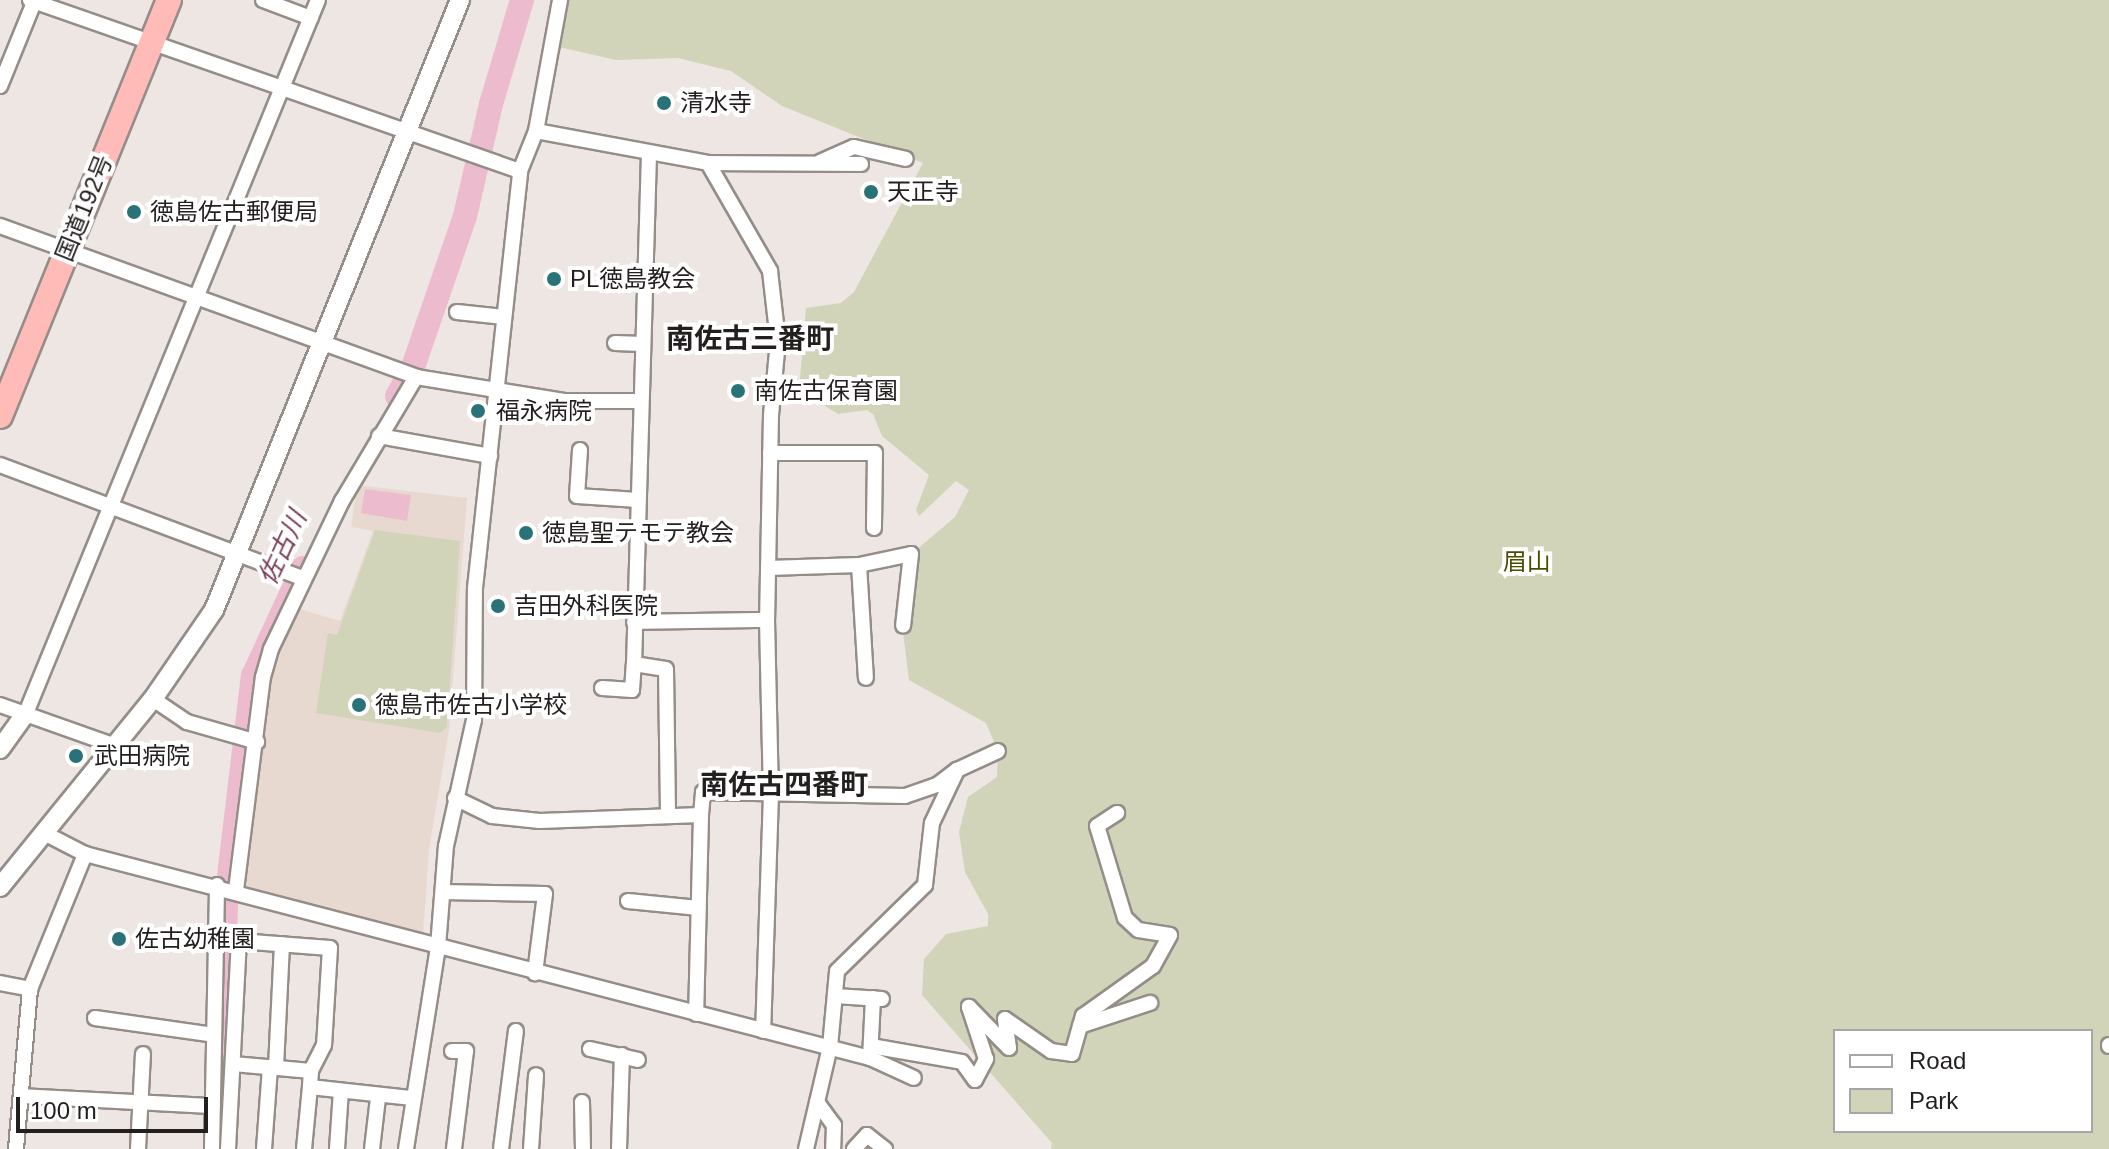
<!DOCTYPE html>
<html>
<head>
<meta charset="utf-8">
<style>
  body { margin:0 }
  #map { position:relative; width:2109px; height:1149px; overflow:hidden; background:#eee6e2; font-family:Arial,"Noto Sans JP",sans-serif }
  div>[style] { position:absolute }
  .built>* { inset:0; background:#e8d9d0 }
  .green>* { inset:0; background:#d1d4b8 }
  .water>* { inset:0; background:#edbbce }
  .river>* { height:24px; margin:-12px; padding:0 12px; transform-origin:12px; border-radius:12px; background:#edbbce }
  .roads { filter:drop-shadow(2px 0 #948d88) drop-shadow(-2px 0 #948d88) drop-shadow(0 2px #948d88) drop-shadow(0 -2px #948d88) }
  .minor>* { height:14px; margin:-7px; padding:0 7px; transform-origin:7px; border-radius:7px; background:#fff }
  .tertiary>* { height:18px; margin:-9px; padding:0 9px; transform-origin:9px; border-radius:9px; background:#fff }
  .trunk>* { height:24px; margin:-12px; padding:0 12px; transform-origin:12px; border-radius:12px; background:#febbb7 }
  .dots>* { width:22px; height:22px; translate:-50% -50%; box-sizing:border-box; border:4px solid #fff; border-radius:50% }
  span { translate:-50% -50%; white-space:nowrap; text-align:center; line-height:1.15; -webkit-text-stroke:8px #fff; paint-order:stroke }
  .poi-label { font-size:24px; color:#221f1e }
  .left { translate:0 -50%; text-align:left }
  .street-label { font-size:24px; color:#221f1e }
  .park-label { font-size:24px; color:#4b4e00 }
  .water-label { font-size:26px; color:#7a3c57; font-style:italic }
  .quarter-label { font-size:28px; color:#221f1e; font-weight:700 }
  .legend { position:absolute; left:1833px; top:1029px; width:260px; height:104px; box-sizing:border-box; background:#fff; border:2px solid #a7a5a5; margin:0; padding:10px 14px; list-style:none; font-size:24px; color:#221f1e }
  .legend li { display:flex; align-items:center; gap:16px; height:40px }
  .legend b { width:40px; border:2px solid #a7a5a5 }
  .scale { position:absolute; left:16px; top:1097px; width:192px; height:36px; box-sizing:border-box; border:4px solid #221f1e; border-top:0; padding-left:10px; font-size:24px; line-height:28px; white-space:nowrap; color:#221f1e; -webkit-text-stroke:6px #fff; paint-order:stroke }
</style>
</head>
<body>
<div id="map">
  <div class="built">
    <div style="clip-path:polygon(357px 485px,467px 498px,449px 730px,429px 849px,423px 935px,239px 884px,271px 680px,293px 607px,340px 621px,373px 531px,351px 527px)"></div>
  </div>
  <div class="green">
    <div style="clip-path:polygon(evenodd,568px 0,2109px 0,2109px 1149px,1051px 1149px,1052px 1143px,922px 995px,924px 959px,946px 934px,988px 926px,988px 914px,965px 872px,959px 832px,968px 797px,997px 777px,998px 751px,986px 723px,909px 680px,903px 632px,915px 551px,955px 517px,969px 490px,956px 481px,919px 516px,916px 510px,929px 475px,882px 436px,873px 414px,867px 410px,838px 414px,799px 390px,806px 308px,841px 303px,854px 292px,923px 163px,782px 106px,731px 71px,678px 58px,616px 60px,559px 47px,568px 0,1835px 1031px,2091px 1031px,2091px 1131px,1835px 1131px,1835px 1031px)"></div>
    <div style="clip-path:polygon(375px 530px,460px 541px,447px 727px,440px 733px,316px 713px,328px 633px,337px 635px)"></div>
  </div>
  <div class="water">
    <div style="clip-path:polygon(365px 489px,411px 495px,407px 521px,361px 513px)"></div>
  </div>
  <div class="river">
    <div style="left:397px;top:396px;width:30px;rotate:-60deg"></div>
    <div style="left:412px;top:370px;width:163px;rotate:-71deg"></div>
    <div style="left:465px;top:216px;width:115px;rotate:-76.9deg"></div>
    <div style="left:491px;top:104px;width:109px;rotate:-73.4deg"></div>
    <div style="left:220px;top:1149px;width:248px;rotate:-88.6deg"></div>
    <div style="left:226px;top:901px;width:227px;rotate:-83.2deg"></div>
    <div style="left:253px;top:676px;width:119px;rotate:-65.2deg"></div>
  </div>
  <div class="roads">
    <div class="minor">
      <div style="left:30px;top:0;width:519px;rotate:19.24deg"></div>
      <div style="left:263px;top:0;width:51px;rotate:20.6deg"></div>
      <div style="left:0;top:86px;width:93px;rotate:-67.9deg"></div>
      <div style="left:536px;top:131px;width:175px;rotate:10.5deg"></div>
      <div style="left:708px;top:163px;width:125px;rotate:60.1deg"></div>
      <div style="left:770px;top:271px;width:70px;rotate:83.5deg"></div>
      <div style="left:778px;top:341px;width:74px;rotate:95.4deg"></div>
      <div style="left:771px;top:415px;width:205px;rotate:91.1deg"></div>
      <div style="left:767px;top:620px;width:174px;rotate:88.7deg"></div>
      <div style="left:771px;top:794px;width:237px;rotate:91.9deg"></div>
      <div style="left:649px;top:154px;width:510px;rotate:91.68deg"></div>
      <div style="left:634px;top:664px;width:32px;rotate:9deg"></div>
      <div style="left:666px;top:669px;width:146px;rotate:89.2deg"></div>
      <div style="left:820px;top:162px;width:37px;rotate:-24deg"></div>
      <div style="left:854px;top:147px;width:53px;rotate:13deg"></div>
      <div style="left:708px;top:163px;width:153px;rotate:0.4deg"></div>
      <div style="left:0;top:226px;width:443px;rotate:19.9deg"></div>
      <div style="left:416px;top:377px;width:150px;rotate:9.2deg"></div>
      <div style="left:564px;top:401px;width:76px"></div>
      <div style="left:457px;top:312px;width:47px;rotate:6.1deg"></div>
      <div style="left:615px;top:343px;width:28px;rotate:2deg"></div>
      <div style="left:379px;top:436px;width:113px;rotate:10.2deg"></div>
      <div style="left:580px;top:450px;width:46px;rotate:93.7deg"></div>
      <div style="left:577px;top:496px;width:61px;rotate:3.8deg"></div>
      <div style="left:770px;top:453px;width:105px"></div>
      <div style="left:875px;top:453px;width:75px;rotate:90.8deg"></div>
      <div style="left:0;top:465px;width:323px;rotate:20.5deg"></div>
      <div style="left:859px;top:565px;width:113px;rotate:86.5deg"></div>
      <div style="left:768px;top:568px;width:91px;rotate:-1.9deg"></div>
      <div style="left:859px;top:565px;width:53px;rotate:-11.9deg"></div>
      <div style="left:911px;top:554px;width:72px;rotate:96.3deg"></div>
      <div style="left:634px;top:622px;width:133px;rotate:-0.9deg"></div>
      <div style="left:602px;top:688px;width:30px;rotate:4deg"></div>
      <div style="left:632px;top:690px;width:26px;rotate:-86deg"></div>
      <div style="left:153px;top:699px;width:41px;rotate:34.1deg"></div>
      <div style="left:187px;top:722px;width:73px;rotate:15.9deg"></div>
      <div style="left:0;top:705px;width:120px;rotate:19.5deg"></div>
      <div style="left:26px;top:713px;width:770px;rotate:-67.73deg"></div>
      <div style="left:455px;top:798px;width:41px;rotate:25.9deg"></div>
      <div style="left:492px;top:816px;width:48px;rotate:5.9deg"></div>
      <div style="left:540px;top:821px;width:161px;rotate:-2.1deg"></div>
      <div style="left:701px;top:815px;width:199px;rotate:91.4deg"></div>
      <div style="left:701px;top:815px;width:23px;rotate:-85deg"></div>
      <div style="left:703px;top:792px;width:202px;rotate:1.1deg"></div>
      <div style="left:905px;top:796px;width:34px;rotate:-19deg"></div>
      <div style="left:937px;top:785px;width:25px;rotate:-37deg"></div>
      <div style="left:957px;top:770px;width:45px;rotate:-24.9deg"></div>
      <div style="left:44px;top:833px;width:46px;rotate:27.1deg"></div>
      <div style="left:85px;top:854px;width:811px;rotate:14.57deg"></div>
      <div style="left:870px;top:1058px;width:60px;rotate:-87.1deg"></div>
      <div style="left:236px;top:890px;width:215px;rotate:-82.8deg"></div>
      <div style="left:263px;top:677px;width:29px;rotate:-74deg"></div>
      <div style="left:271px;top:649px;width:164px;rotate:-64.4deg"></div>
      <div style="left:342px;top:501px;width:144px;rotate:-59.2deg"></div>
      <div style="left:443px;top:892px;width:102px;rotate:1.1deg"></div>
      <div style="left:545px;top:894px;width:80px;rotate:97.2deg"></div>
      <div style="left:628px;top:901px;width:71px;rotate:5.6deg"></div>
      <div style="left:0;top:983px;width:31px;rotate:11deg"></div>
      <div style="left:835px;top:996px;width:47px;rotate:3.7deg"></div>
      <div style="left:95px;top:1018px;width:120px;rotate:8.1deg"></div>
      <div style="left:1080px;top:1026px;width:74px;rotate:-18.2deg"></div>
      <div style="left:2109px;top:1045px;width:1px;rotate:90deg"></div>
      <div style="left:871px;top:1046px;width:92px;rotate:10deg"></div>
      <div style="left:962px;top:1062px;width:22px;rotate:54deg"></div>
      <div style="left:975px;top:1080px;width:24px;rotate:-62deg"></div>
      <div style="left:986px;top:1059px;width:55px;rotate:-108.1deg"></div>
      <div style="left:969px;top:1007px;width:57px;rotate:45.7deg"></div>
      <div style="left:1009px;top:1048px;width:29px;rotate:-98deg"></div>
      <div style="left:1005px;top:1019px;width:56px;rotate:34.8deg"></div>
      <div style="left:1051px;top:1051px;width:21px;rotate:8deg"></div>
      <div style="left:1072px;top:1054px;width:40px;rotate:-74deg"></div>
      <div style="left:1083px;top:1016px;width:86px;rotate:-35.5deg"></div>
      <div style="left:1153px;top:966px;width:35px;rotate:-61deg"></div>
      <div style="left:1170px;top:935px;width:32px;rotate:-171deg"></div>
      <div style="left:1138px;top:930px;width:18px;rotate:-137deg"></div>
      <div style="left:1125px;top:918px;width:96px;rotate:-106.9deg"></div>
      <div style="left:1097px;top:826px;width:24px;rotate:-33deg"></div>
      <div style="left:590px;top:1049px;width:49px;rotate:12.9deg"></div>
      <div style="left:452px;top:1051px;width:14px"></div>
      <div style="left:466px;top:1051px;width:99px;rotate:97deg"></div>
      <div style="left:870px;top:1058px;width:48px;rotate:24.4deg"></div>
      <div style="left:276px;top:1067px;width:123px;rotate:-87.2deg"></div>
      <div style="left:311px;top:1071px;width:16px;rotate:94deg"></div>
      <div style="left:310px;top:1087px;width:103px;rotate:6.2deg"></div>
      <div style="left:21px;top:1096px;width:192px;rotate:3deg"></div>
      <div style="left:582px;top:1102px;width:47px;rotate:88.8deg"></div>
      <div style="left:817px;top:1102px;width:29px;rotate:54deg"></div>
      <div style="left:834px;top:1125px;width:24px;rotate:92deg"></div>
      <div style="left:16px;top:1149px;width:161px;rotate:-85deg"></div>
      <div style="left:30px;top:989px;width:146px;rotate:-67.8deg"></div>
      <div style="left:138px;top:1149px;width:95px;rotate:-87deg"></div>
      <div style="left:212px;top:1149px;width:264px;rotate:-88.9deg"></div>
      <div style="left:228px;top:1149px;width:208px;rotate:-87deg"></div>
      <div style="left:239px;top:941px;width:91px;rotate:4.4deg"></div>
      <div style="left:330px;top:948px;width:97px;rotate:93.5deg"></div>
      <div style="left:324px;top:1045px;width:29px;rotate:117deg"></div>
      <div style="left:311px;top:1071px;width:78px;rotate:-174.9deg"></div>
      <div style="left:264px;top:1149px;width:82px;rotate:-85.8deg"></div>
      <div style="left:304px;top:1149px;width:62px;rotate:-84.5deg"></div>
      <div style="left:337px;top:1149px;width:58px;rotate:-86.1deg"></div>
      <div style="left:372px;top:1149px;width:51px;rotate:-83.3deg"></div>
      <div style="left:406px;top:1149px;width:205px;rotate:-81deg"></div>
      <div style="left:438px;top:947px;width:101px;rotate:-85.5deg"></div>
      <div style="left:446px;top:846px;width:129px;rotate:-77.5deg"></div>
      <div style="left:474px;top:720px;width:132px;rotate:-89.6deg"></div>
      <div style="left:475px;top:588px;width:419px;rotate:-83.8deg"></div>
      <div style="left:520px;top:171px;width:43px;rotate:-68.2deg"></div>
      <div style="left:536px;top:131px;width:133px;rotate:-79.6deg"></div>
      <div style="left:501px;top:1149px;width:119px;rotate:-82.8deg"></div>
      <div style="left:531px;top:1149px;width:74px;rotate:-86.1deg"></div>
      <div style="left:619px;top:1149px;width:94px;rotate:-88.2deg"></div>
      <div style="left:806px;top:1149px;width:105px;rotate:-76.8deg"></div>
      <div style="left:830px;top:1047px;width:76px;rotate:-84.7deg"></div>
      <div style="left:837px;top:971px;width:123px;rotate:-44.3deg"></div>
      <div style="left:925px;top:885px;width:62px;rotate:-83.6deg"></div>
      <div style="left:932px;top:823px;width:59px;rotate:-64.7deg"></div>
      <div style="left:854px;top:1149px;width:19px;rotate:-47deg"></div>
      <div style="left:867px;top:1135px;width:23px;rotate:38deg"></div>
    </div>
    <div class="tertiary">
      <div style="left:0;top:749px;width:44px;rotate:-54.2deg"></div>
      <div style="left:0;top:887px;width:242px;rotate:-50.9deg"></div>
      <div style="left:153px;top:699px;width:108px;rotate:-55.6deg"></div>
      <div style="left:214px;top:610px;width:658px;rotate:-68.04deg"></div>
    </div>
    <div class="trunk">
      <div style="left:0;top:416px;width:449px;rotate:-67.9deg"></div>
    </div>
  </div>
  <div class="dots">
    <div style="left:664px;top:103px;background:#297378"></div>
    <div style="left:871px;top:192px;background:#297378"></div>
    <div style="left:134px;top:212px;background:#297378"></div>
    <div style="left:554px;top:279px;background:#297378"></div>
    <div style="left:738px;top:391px;background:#297378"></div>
    <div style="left:478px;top:411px;background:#297378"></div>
    <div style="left:526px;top:533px;background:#297378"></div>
    <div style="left:498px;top:606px;background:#297378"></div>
    <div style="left:359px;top:705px;background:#297378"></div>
    <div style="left:76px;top:756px;background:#297378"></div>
    <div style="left:119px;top:939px;background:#297378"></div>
  </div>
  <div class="poi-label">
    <span class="left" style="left:680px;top:103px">清水寺</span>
    <span class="left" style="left:887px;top:192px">天正寺</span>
    <span class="left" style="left:150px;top:212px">徳島佐古郵便局</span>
    <span class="left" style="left:570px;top:279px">PL徳島教会</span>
    <span class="left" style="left:754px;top:391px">南佐古保育園</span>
    <span class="left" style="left:496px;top:411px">福永病院</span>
    <span class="left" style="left:542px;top:533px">徳島聖テモテ教会</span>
    <span class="left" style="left:514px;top:606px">吉田外科医院</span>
    <span class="left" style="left:375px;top:705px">徳島市佐古小学校</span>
    <span class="left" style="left:94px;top:756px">武田病院</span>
    <span class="left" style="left:135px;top:939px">佐古幼稚園</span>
  </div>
  <div class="street-label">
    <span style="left:84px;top:208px;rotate:-68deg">国道192号</span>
  </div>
  <div class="park-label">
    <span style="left:1527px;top:562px">眉山</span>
  </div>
  <div class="water-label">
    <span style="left:283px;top:548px;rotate:-65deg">佐古川</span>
  </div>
  <div class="quarter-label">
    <span style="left:750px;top:339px">南佐古三番町</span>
    <span style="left:784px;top:785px">南佐古四番町</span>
  </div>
  <ul class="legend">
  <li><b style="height:10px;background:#fff"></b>Road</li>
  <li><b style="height:22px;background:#d1d4b8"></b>Park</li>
  </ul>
  <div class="scale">100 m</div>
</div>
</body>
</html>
